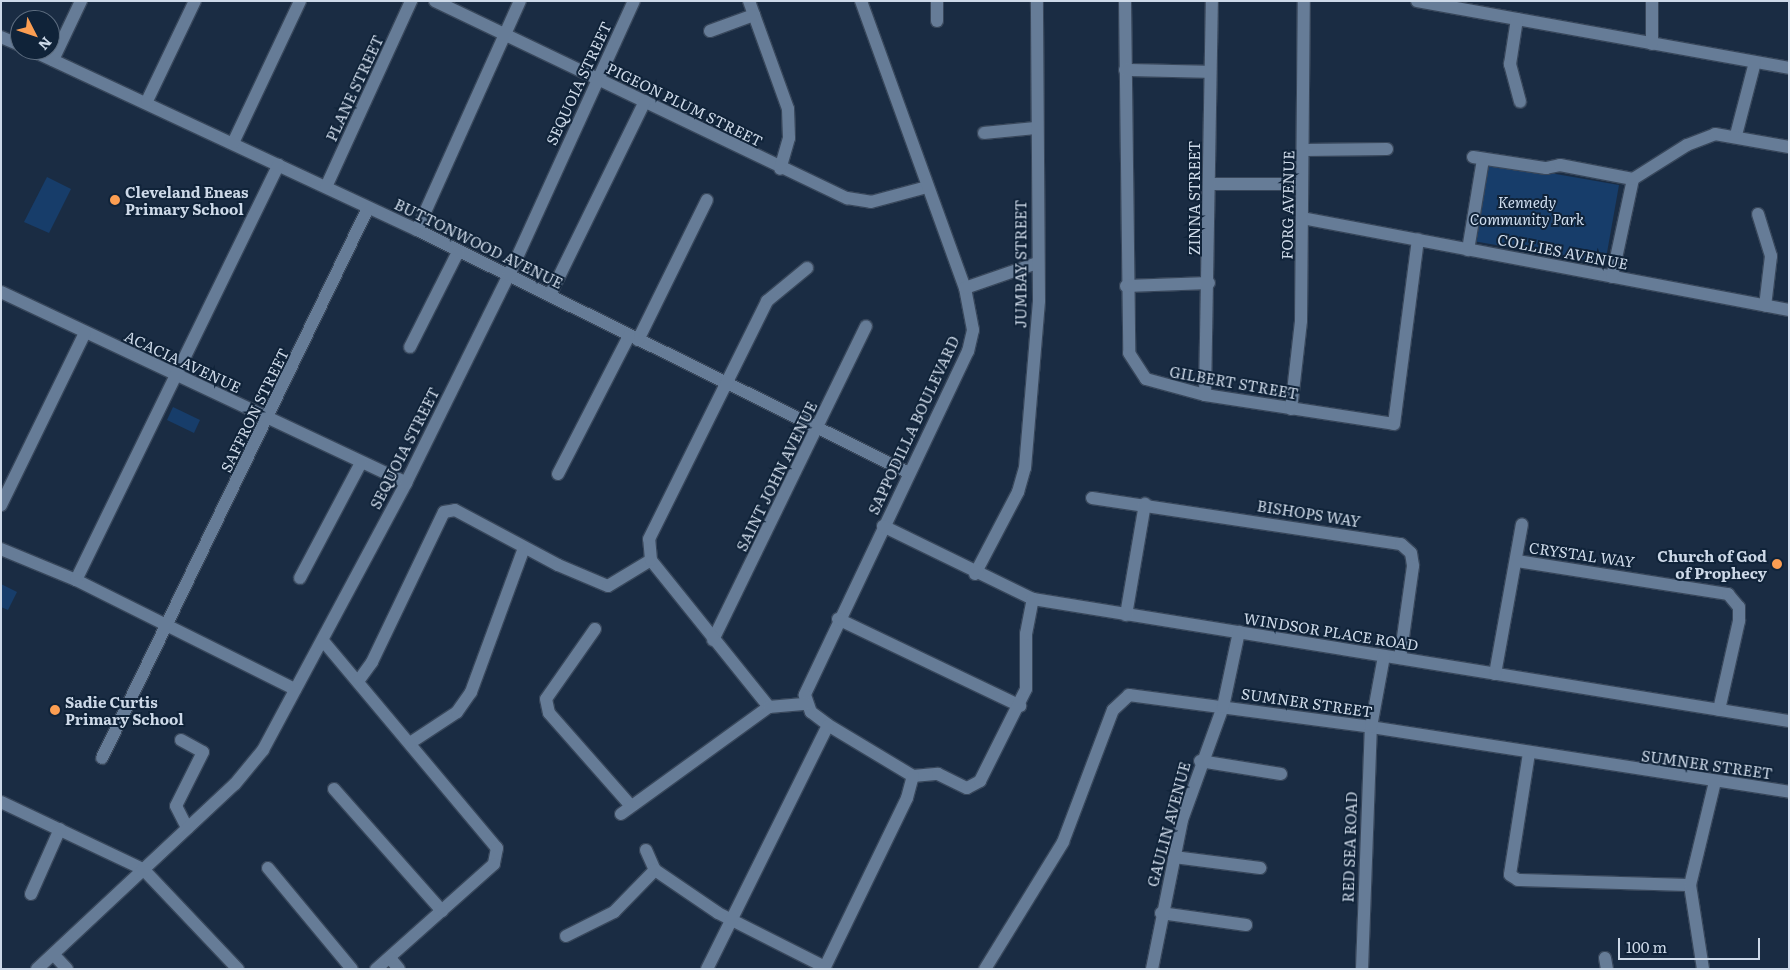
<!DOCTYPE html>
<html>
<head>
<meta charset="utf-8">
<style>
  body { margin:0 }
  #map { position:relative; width:1790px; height:970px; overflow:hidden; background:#1a2c43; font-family:Literata,serif }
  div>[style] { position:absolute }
  .green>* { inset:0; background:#173d6a }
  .roads { filter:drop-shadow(1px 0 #38475b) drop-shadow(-1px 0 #38475b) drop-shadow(0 1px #38475b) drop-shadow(0 -1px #38475b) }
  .minor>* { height:12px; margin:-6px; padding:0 6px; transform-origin:6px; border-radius:6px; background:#667c97 }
  .dots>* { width:14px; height:14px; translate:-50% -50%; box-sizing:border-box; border:2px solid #102339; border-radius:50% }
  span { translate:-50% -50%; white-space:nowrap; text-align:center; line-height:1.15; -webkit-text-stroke:4px #102339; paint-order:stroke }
  .street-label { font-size:15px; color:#cdd9e8 }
  .poi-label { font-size:15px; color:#cdd9e8; font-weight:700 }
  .left { translate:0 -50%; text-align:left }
  .right { translate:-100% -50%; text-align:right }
  .park-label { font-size:15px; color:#cfdef0; font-style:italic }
  .frame { position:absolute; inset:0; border:2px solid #cdd9e8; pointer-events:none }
  .north { position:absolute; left:10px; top:10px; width:50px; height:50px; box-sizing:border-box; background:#102339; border:1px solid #5c6c7f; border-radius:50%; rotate:131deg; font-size:14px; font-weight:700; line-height:20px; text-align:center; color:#cdd9e8 }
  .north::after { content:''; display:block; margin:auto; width:18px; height:22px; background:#fc9e52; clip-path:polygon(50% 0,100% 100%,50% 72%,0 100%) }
  .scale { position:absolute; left:1618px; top:938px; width:142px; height:22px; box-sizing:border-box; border:2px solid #cdd9e8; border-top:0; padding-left:6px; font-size:15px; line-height:18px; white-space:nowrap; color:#cdd9e8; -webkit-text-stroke:4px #102339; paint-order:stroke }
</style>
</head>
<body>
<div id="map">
  <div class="green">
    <div style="clip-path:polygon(1487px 162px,1619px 185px,1605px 264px,1473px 241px)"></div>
    <div style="clip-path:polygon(47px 177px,71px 189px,49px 233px,24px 222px)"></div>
    <div style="clip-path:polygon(173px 407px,200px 420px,194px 433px,167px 420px)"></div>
    <div style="clip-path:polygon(1px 584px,17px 592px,8px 610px,1px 607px)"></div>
  </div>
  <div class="roads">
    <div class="minor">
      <div style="left:435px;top:1px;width:457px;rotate:25.6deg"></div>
      <div style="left:847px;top:198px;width:24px;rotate:9deg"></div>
      <div style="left:871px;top:202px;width:58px;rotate:-15deg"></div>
      <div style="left:749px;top:1px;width:115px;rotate:70.1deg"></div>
      <div style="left:788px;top:109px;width:29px;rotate:88deg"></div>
      <div style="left:789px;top:138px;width:32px;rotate:106deg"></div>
      <div style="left:861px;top:1px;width:305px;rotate:70.1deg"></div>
      <div style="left:965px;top:288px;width:43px;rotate:79.2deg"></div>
      <div style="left:973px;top:330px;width:22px;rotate:103deg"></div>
      <div style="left:968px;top:351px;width:381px;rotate:115.4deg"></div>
      <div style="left:805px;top:695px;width:18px;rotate:71deg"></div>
      <div style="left:811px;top:712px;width:21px;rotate:37deg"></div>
      <div style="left:828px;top:725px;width:99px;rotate:31deg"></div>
      <div style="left:937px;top:1px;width:20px;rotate:90deg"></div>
      <div style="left:1125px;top:1px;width:352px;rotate:89.3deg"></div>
      <div style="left:1129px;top:353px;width:31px;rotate:57deg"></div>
      <div style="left:1146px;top:379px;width:61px;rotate:15.2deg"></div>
      <div style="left:1205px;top:395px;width:191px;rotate:8.7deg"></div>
      <div style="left:1394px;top:424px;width:186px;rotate:-82.6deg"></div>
      <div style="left:1417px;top:1px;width:378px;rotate:10.2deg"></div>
      <div style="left:1652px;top:1px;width:43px;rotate:90deg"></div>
      <div style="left:1517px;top:19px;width:46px;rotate:98.8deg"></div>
      <div style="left:1510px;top:64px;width:39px;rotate:75deg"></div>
      <div style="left:710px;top:31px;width:47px;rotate:-20deg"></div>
      <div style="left:1px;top:37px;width:21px;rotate:23deg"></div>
      <div style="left:31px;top:50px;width:426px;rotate:25deg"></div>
      <div style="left:417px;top:230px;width:549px;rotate:26.28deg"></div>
      <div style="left:53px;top:60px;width:65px;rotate:-64.6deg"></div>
      <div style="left:1125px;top:70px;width:85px;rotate:1.3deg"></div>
      <div style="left:147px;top:101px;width:111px;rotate:-64.4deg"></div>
      <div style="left:984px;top:133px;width:51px;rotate:-5.6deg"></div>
      <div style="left:1736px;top:135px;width:75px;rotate:-75.4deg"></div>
      <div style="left:233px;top:143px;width:157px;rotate:-64.7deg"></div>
      <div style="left:1304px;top:150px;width:83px;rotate:-0.7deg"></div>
      <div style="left:1473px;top:157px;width:74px;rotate:8.6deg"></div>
      <div style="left:1546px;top:168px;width:14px;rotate:-12deg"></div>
      <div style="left:1560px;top:165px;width:74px;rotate:10.9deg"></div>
      <div style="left:1212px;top:184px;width:90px"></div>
      <div style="left:326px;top:187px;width:205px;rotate:-65.4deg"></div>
      <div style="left:1758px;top:214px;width:44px;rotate:72.8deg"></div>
      <div style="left:1771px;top:256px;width:50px;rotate:96.8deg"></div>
      <div style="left:1302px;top:218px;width:496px;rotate:10.7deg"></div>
      <div style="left:417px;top:230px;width:251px;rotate:-65.8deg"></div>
      <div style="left:1468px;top:250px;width:92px;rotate:-80.6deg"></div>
      <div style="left:1612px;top:277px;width:100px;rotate:-77.9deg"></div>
      <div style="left:1633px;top:179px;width:64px;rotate:-32.2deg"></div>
      <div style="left:1687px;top:145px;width:30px;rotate:-21deg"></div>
      <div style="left:1715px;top:134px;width:75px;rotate:10deg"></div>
      <div style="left:1126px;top:286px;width:83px;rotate:-2.1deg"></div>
      <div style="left:965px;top:288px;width:76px;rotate:-19.1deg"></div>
      <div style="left:1px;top:292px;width:448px;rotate:25.2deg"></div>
      <div style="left:550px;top:295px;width:216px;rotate:-63.9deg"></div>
      <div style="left:638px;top:340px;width:156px;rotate:-63.8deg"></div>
      <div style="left:410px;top:347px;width:106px;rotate:-63.2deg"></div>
      <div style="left:1205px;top:395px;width:394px;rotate:-89deg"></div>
      <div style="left:1291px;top:409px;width:89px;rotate:-83.5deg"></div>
      <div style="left:1301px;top:321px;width:320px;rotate:-89.5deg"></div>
      <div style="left:558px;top:474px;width:155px;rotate:-62.8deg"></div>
      <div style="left:1092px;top:498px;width:312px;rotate:8.5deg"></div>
      <div style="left:1401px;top:544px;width:13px;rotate:42deg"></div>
      <div style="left:1411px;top:553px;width:13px;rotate:81deg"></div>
      <div style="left:1413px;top:566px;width:93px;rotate:98deg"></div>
      <div style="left:1px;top:505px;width:191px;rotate:-64deg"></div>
      <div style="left:883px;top:526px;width:167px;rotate:26deg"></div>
      <div style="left:1033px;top:599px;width:766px;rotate:9.17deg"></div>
      <div style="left:1px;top:549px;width:81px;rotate:22.5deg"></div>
      <div style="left:76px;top:580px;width:245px;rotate:26.5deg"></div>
      <div style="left:1517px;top:561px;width:214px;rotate:8.9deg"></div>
      <div style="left:1728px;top:594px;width:17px;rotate:50deg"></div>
      <div style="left:1739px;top:607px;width:14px;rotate:90deg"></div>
      <div style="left:1739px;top:621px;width:91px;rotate:102.7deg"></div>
      <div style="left:975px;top:574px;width:93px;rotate:-62.3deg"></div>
      <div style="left:1018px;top:492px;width:25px;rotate:-74deg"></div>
      <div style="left:1025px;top:468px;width:168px;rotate:-85.2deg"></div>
      <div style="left:1039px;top:301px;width:300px;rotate:-90.4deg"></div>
      <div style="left:300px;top:578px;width:130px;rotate:-62.1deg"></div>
      <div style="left:76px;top:580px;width:462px;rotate:-64deg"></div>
      <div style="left:1126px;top:615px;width:113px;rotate:-80.3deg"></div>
      <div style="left:838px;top:619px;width:202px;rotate:25.5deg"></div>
      <div style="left:595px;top:629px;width:85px;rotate:125deg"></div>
      <div style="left:546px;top:699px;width:14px;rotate:78deg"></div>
      <div style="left:549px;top:713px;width:123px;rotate:48.6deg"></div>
      <div style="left:713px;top:640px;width:349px;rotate:-64deg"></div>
      <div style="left:324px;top:642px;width:269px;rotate:50deg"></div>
      <div style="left:497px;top:848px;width:16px;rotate:101deg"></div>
      <div style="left:494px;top:864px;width:158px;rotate:138.3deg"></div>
      <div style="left:1495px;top:674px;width:152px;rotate:-79.8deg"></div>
      <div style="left:359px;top:680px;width:22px;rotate:-54deg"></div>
      <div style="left:372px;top:662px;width:166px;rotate:-64.4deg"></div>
      <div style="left:444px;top:512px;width:11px;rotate:-10deg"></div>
      <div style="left:455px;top:510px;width:117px;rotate:28.1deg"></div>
      <div style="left:558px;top:565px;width:54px;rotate:22.8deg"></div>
      <div style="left:608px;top:586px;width:50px;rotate:-31.2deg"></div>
      <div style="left:769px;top:707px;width:189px;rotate:-128.8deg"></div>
      <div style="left:651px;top:560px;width:21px;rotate:-95deg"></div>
      <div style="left:649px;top:539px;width:266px;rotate:-63.6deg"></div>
      <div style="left:767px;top:301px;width:52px;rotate:-39.5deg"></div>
      <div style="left:181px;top:740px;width:25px;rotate:29deg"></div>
      <div style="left:203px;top:752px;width:60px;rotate:116.6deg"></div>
      <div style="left:176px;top:806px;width:25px;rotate:63deg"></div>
      <div style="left:410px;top:743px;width:56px;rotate:-33.4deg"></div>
      <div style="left:457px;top:712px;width:24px;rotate:-55deg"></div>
      <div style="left:471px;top:692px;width:153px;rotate:-69.8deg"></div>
      <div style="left:1529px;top:753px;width:123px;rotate:98.9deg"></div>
      <div style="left:1510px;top:875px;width:9px;rotate:32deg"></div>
      <div style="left:1518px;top:880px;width:172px;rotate:1.7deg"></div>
      <div style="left:102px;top:758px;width:611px;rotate:-64.19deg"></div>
      <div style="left:1200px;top:761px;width:82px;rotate:9.1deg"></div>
      <div style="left:913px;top:776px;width:25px;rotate:-5deg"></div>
      <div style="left:938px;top:774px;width:32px;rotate:26deg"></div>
      <div style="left:967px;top:788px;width:15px;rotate:-28deg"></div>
      <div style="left:980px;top:781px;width:103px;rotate:-63.4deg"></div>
      <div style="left:1026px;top:689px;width:55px;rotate:-90deg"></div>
      <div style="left:1026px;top:634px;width:36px;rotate:-79deg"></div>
      <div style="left:334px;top:789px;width:163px;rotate:48.5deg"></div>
      <div style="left:1px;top:802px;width:157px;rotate:25.3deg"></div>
      <div style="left:143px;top:869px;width:138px;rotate:46.5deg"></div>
      <div style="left:621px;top:814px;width:183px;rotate:-35.9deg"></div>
      <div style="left:769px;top:707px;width:37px;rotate:-5deg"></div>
      <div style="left:646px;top:850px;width:22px;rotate:66deg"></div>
      <div style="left:1174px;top:857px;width:87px;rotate:7.3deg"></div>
      <div style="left:268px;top:868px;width:131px;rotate:50.3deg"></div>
      <div style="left:31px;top:894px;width:71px;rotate:-66deg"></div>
      <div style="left:1161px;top:913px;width:86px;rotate:8deg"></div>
      <div style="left:566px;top:936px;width:54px;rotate:-26.6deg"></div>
      <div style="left:614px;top:912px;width:59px;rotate:-45.7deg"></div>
      <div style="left:655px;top:870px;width:76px;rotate:34.3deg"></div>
      <div style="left:718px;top:913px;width:120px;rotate:26.8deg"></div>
      <div style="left:54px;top:955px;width:19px;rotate:47deg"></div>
      <div style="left:390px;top:958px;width:14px;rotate:51deg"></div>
      <div style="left:1605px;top:958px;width:11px;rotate:80deg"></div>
      <div style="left:37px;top:969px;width:271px;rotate:-43.1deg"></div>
      <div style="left:235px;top:784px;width:44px;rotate:-50.5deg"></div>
      <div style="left:263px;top:750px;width:303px;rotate:-61.8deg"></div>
      <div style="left:406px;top:483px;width:232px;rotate:-63.7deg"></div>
      <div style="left:509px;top:275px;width:301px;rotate:-65.5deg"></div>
      <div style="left:707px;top:969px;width:272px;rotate:-63.6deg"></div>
      <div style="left:824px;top:969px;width:190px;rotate:-64.1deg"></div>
      <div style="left:907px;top:798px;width:23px;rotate:-75deg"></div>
      <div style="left:985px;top:969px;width:149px;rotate:-58.4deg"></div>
      <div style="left:1063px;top:842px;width:141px;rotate:-69.3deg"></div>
      <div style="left:1113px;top:710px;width:22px;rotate:-43deg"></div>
      <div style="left:1129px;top:695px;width:244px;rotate:7.5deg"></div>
      <div style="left:1371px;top:727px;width:423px;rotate:8.8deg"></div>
      <div style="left:1152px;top:969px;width:152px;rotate:-78.6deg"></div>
      <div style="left:1182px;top:820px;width:120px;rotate:-70.1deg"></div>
      <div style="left:1223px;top:707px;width:77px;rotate:-78deg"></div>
      <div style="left:1362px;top:969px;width:242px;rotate:-87.9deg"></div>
      <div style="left:1371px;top:727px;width:72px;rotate:-79.6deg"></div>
      <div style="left:1703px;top:969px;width:85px;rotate:-98.8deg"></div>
      <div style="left:1690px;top:885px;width:106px;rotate:-76.4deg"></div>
    </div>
  </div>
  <div class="dots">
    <div style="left:115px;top:200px;background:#fc9e52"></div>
    <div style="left:1777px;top:564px;background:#fc9e52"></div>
    <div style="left:55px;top:710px;background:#fc9e52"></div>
  </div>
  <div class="street-label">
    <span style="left:578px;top:83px;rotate:-65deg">SEQUOIA STREET</span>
    <span style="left:354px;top:88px;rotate:-65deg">PLANE STREET</span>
    <span style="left:685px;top:104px;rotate:26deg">PIGEON PLUM STREET</span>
    <span style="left:1194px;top:198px;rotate:-90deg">ZINNA STREET</span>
    <span style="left:1287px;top:205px;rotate:-89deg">FORG AVENUE</span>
    <span style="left:479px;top:243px;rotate:26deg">BUTTONWOOD AVENUE</span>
    <span style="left:1563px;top:251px;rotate:11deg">COLLIES AVENUE</span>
    <span style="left:1020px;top:264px;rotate:-90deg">JUMBAY STREET</span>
    <span style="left:183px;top:361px;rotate:25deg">ACACIA AVENUE</span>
    <span style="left:1234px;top:382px;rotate:10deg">GILBERT STREET</span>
    <span style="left:254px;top:410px;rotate:-64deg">SAFFRON STREET</span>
    <span style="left:913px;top:425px;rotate:-65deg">SAPPODILLA BOULEVARD</span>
    <span style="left:404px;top:448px;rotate:-63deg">SEQUOIA STREET</span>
    <span style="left:776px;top:476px;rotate:-64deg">SAINT JOHN AVENUE</span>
    <span style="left:1309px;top:513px;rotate:9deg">BISHOPS WAY</span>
    <span style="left:1582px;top:554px;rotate:8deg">CRYSTAL WAY</span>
    <span style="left:1331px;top:631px;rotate:9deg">WINDSOR PLACE ROAD</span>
    <span style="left:1307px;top:702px;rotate:8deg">SUMNER STREET</span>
    <span style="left:1707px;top:764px;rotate:8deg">SUMNER STREET</span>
    <span style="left:1168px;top:824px;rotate:-75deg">GAULIN AVENUE</span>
    <span style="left:1349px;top:847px;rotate:-88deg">RED SEA ROAD</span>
  </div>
  <div class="poi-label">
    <span class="left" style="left:125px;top:200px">Cleveland Eneas<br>Primary School</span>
    <span class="right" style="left:1767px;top:564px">Church of God<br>of Prophecy</span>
    <span class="left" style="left:65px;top:710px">Sadie Curtis<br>Primary School</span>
  </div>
  <div class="park-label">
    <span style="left:1527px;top:210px">Kennedy<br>Community Park</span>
  </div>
  <div class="frame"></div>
  <div class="north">N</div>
  <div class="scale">100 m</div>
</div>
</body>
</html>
